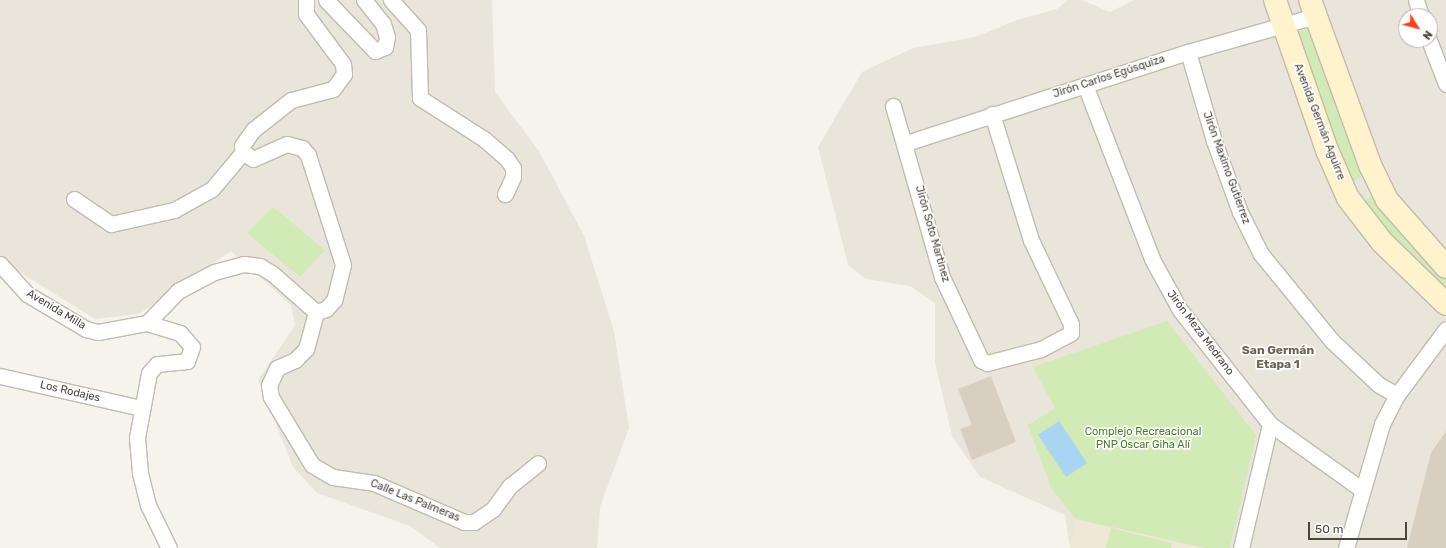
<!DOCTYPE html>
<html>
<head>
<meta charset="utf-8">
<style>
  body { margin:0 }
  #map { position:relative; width:1446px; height:548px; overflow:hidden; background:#f6f3ec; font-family:Rubik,sans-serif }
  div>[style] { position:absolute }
  .residential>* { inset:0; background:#eae5da }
  .education>* { inset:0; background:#efe8d6 }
  .green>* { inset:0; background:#d2eab5 }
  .water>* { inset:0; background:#a9d4f2 }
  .building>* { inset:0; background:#d8cfc1 }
  .roads { filter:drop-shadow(1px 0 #c2bbae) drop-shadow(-1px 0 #c2bbae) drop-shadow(0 1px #c2bbae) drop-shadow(0 -1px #c2bbae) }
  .minor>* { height:15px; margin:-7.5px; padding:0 7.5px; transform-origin:7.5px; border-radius:7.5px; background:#fff }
  .secondary>* { height:22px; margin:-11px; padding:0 11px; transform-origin:11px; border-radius:11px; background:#fff3cd }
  span { translate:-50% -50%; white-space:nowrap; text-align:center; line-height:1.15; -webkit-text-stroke:3.5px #fff; paint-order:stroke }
  .street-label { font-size:11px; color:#4b4439 }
  .park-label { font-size:11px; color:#4a7f2a }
  .neighbourhood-label { font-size:12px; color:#6e6250; font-weight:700 }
  .north { position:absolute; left:1398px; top:8px; width:40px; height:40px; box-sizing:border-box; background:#fff; border:1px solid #b7b4b0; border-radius:50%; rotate:127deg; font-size:11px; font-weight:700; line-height:16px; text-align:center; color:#4b4439 }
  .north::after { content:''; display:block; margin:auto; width:14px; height:18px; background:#fc3f1d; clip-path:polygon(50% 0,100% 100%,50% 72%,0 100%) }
  .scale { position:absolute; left:1308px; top:522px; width:99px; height:18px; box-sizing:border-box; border:2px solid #4b4439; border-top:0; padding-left:5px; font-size:12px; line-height:14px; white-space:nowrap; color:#4b4439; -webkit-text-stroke:3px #fff; paint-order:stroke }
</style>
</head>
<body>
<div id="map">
  <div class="residential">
    <div style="clip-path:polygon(0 0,492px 0,495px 92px,539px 151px,584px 236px,614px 331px,629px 428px,600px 507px,597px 548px,440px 548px,410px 526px,317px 493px,293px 467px,258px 380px,295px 325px,291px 305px,231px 251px,139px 314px,95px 319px,10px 266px,0 257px)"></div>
    <div style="clip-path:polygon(evenodd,1068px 0,1082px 0,1110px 12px,1134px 0,1446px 0,1446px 548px,1070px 548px,1065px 515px,980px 477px,952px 436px,935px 362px,935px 303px,910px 286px,866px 279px,848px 265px,818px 147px,862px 72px,913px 48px,975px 37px,1020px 19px,1057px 9px,1068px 0,1406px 16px,1430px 16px,1430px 40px,1406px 40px,1406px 16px)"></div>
  </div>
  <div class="education">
    <div style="clip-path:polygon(1076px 519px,1205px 548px,1070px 548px)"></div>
  </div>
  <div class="green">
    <div style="clip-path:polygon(1313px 27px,1343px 127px,1364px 175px,1350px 183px,1296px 32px)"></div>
    <div style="clip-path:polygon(1372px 195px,1446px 275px,1446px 292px,1386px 232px,1364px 202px)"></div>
    <div style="clip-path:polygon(273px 207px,325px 250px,300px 277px,247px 233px)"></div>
    <div style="clip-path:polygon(1167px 321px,1256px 435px,1230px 548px,1205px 548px,1076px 519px,1051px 488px,1028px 425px,1055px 408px,1033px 367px)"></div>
    <div style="clip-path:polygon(1111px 528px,1172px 543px,1171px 548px,1106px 548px)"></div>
  </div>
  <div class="water">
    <div style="clip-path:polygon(1059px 421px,1087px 463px,1066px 477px,1038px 435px)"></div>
  </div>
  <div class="building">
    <div style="clip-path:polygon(991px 376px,1016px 442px,972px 460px,960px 429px,972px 425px,958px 389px)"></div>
    <div style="clip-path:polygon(1446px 431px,1446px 548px,1407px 548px,1431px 453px)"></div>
  </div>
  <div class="roads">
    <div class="minor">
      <div style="left:306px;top:0;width:14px;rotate:90deg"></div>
      <div style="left:306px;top:14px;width:62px;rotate:53.5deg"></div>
      <div style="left:343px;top:64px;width:10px;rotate:84deg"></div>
      <div style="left:344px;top:74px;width:19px;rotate:126deg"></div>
      <div style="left:333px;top:89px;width:43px;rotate:165.3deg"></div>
      <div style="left:291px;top:100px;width:48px;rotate:141.7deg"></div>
      <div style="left:253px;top:130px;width:19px;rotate:125deg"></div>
      <div style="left:242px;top:146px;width:6px;rotate:81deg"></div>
      <div style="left:243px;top:152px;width:12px;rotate:35deg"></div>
      <div style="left:253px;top:159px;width:37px;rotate:-24deg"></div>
      <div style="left:287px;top:144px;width:16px;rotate:15deg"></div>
      <div style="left:302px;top:148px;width:9px;rotate:49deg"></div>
      <div style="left:308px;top:155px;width:115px;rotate:72.3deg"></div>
      <div style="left:343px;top:265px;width:36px;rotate:104deg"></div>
      <div style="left:334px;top:300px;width:12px;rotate:132deg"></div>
      <div style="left:326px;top:309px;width:10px;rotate:163deg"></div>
      <div style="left:326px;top:0;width:71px;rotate:46.1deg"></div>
      <div style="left:375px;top:51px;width:11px;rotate:-22deg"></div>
      <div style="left:385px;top:47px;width:10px;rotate:-79deg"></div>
      <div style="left:387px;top:37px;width:14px;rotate:-107deg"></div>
      <div style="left:383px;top:24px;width:31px;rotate:-128deg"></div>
      <div style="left:391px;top:0;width:40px;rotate:48deg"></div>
      <div style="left:418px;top:30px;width:68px;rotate:88.3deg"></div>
      <div style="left:420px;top:98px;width:76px;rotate:32.6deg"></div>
      <div style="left:484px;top:139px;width:30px;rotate:41deg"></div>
      <div style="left:507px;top:159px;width:11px;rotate:56deg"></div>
      <div style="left:513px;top:168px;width:9px;rotate:90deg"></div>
      <div style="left:513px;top:177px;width:19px;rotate:115deg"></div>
      <div style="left:1416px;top:0;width:17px;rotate:73deg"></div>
      <div style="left:1429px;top:40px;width:47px;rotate:68.9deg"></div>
      <div style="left:1188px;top:52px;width:93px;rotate:73.7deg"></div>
      <div style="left:1214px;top:141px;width:76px;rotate:69.9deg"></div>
      <div style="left:1240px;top:212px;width:47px;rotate:63.4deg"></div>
      <div style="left:1261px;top:254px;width:112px;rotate:50.8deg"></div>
      <div style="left:1332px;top:341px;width:64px;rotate:43.1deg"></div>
      <div style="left:1379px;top:385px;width:21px;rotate:29deg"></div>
      <div style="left:1085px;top:85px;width:186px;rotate:68.9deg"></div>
      <div style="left:1152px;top:259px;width:58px;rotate:61.2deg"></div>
      <div style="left:1180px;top:310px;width:145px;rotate:51.7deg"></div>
      <div style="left:1270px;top:424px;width:112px;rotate:35.5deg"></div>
      <div style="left:893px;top:106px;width:178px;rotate:74deg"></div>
      <div style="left:942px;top:277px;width:92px;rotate:64.8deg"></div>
      <div style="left:981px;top:360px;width:7px;rotate:27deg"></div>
      <div style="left:987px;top:363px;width:56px;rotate:-14.5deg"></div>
      <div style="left:1041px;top:349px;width:34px;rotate:-28deg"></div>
      <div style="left:1071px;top:333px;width:9px;rotate:-90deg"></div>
      <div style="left:1071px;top:324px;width:93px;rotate:-115.5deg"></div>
      <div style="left:1031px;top:240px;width:132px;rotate:-107.2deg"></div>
      <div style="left:906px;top:143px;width:296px;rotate:-17.9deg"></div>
      <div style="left:1188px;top:52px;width:132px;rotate:-15.8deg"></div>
      <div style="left:74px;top:199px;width:45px;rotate:34deg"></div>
      <div style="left:111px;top:224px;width:65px;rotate:-12.5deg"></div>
      <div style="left:174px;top:210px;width:43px;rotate:-28.9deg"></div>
      <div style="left:212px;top:189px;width:48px;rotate:-50deg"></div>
      <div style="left:0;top:264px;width:40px;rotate:48deg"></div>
      <div style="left:27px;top:294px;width:69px;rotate:30.7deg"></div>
      <div style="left:86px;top:329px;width:12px;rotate:14deg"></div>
      <div style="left:98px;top:332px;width:50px;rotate:-10.4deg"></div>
      <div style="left:316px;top:312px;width:38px;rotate:105deg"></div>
      <div style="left:306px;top:349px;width:16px;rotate:135deg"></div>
      <div style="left:295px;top:360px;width:20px;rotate:156deg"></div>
      <div style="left:277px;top:368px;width:19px;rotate:115deg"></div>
      <div style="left:269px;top:385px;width:12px;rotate:81deg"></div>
      <div style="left:271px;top:397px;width:79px;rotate:58.9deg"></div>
      <div style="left:312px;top:465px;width:24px;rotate:30deg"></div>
      <div style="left:333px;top:477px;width:41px;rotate:8.3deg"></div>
      <div style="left:374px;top:483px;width:98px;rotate:23.4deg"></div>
      <div style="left:464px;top:522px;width:10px"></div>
      <div style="left:474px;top:522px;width:23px;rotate:-34deg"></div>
      <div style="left:493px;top:509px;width:29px;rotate:-54deg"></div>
      <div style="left:510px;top:486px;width:36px;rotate:-39deg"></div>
      <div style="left:147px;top:323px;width:34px;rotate:17deg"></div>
      <div style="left:180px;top:333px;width:18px;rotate:49deg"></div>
      <div style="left:192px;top:347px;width:15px;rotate:110deg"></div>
      <div style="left:187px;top:361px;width:30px;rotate:174deg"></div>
      <div style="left:157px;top:364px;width:12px;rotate:132deg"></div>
      <div style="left:149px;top:373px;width:66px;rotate:100.5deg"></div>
      <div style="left:137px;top:438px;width:35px;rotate:85deg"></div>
      <div style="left:140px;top:473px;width:33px;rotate:76deg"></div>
      <div style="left:148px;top:505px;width:48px;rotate:64deg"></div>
      <div style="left:147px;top:323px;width:45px;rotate:-45.9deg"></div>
      <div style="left:178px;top:291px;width:41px;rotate:-27.8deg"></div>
      <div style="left:214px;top:272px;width:31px;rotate:-15deg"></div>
      <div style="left:244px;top:264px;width:16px;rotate:7deg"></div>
      <div style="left:260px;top:266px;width:15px;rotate:32deg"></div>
      <div style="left:273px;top:274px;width:57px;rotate:41.5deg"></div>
      <div style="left:0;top:376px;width:145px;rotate:12.8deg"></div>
      <div style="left:1241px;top:548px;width:127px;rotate:-76.8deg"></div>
      <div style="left:1346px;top:548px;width:129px;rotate:-73.8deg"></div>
      <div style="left:1382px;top:424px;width:33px;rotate:-63deg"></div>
      <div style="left:1397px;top:395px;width:82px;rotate:-53.4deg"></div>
    </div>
    <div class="secondary">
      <div style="left:1275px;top:0;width:159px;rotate:70.9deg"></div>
      <div style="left:1327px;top:150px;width:52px;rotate:66.4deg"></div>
      <div style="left:1348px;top:198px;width:56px;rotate:52.3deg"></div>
      <div style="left:1382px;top:242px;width:89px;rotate:44.1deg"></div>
      <div style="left:1310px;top:0;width:176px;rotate:70deg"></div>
      <div style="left:1370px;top:165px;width:39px;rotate:64deg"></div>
      <div style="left:1387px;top:200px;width:89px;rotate:48.6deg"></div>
    </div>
  </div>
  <div class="street-label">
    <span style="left:1109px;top:77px;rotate:-18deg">Jirón Carlos Egúsquiza</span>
    <span style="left:1319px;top:122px;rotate:69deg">Avenida Germán Aguirre</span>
    <span style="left:1226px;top:168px;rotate:70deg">Jirón Maximo Gutierrez</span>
    <span style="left:932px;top:234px;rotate:74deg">Jirón Soto Martinez</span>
    <span style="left:56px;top:310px;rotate:31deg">Avenida Milla</span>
    <span style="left:1200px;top:333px;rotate:53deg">Jirón Meza Medrano</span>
    <span style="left:70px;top:392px;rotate:13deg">Los Rodajes</span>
    <span style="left:415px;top:501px;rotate:22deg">Calle Las Palmeras</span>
  </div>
  <div class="park-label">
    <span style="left:1143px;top:439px">Complejo Recreacional<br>PNP Oscar Giha Alí</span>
  </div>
  <div class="neighbourhood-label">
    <span style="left:1278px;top:358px">San Germán<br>Etapa 1</span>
  </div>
  <div class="north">N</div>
  <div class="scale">50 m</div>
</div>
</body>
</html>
